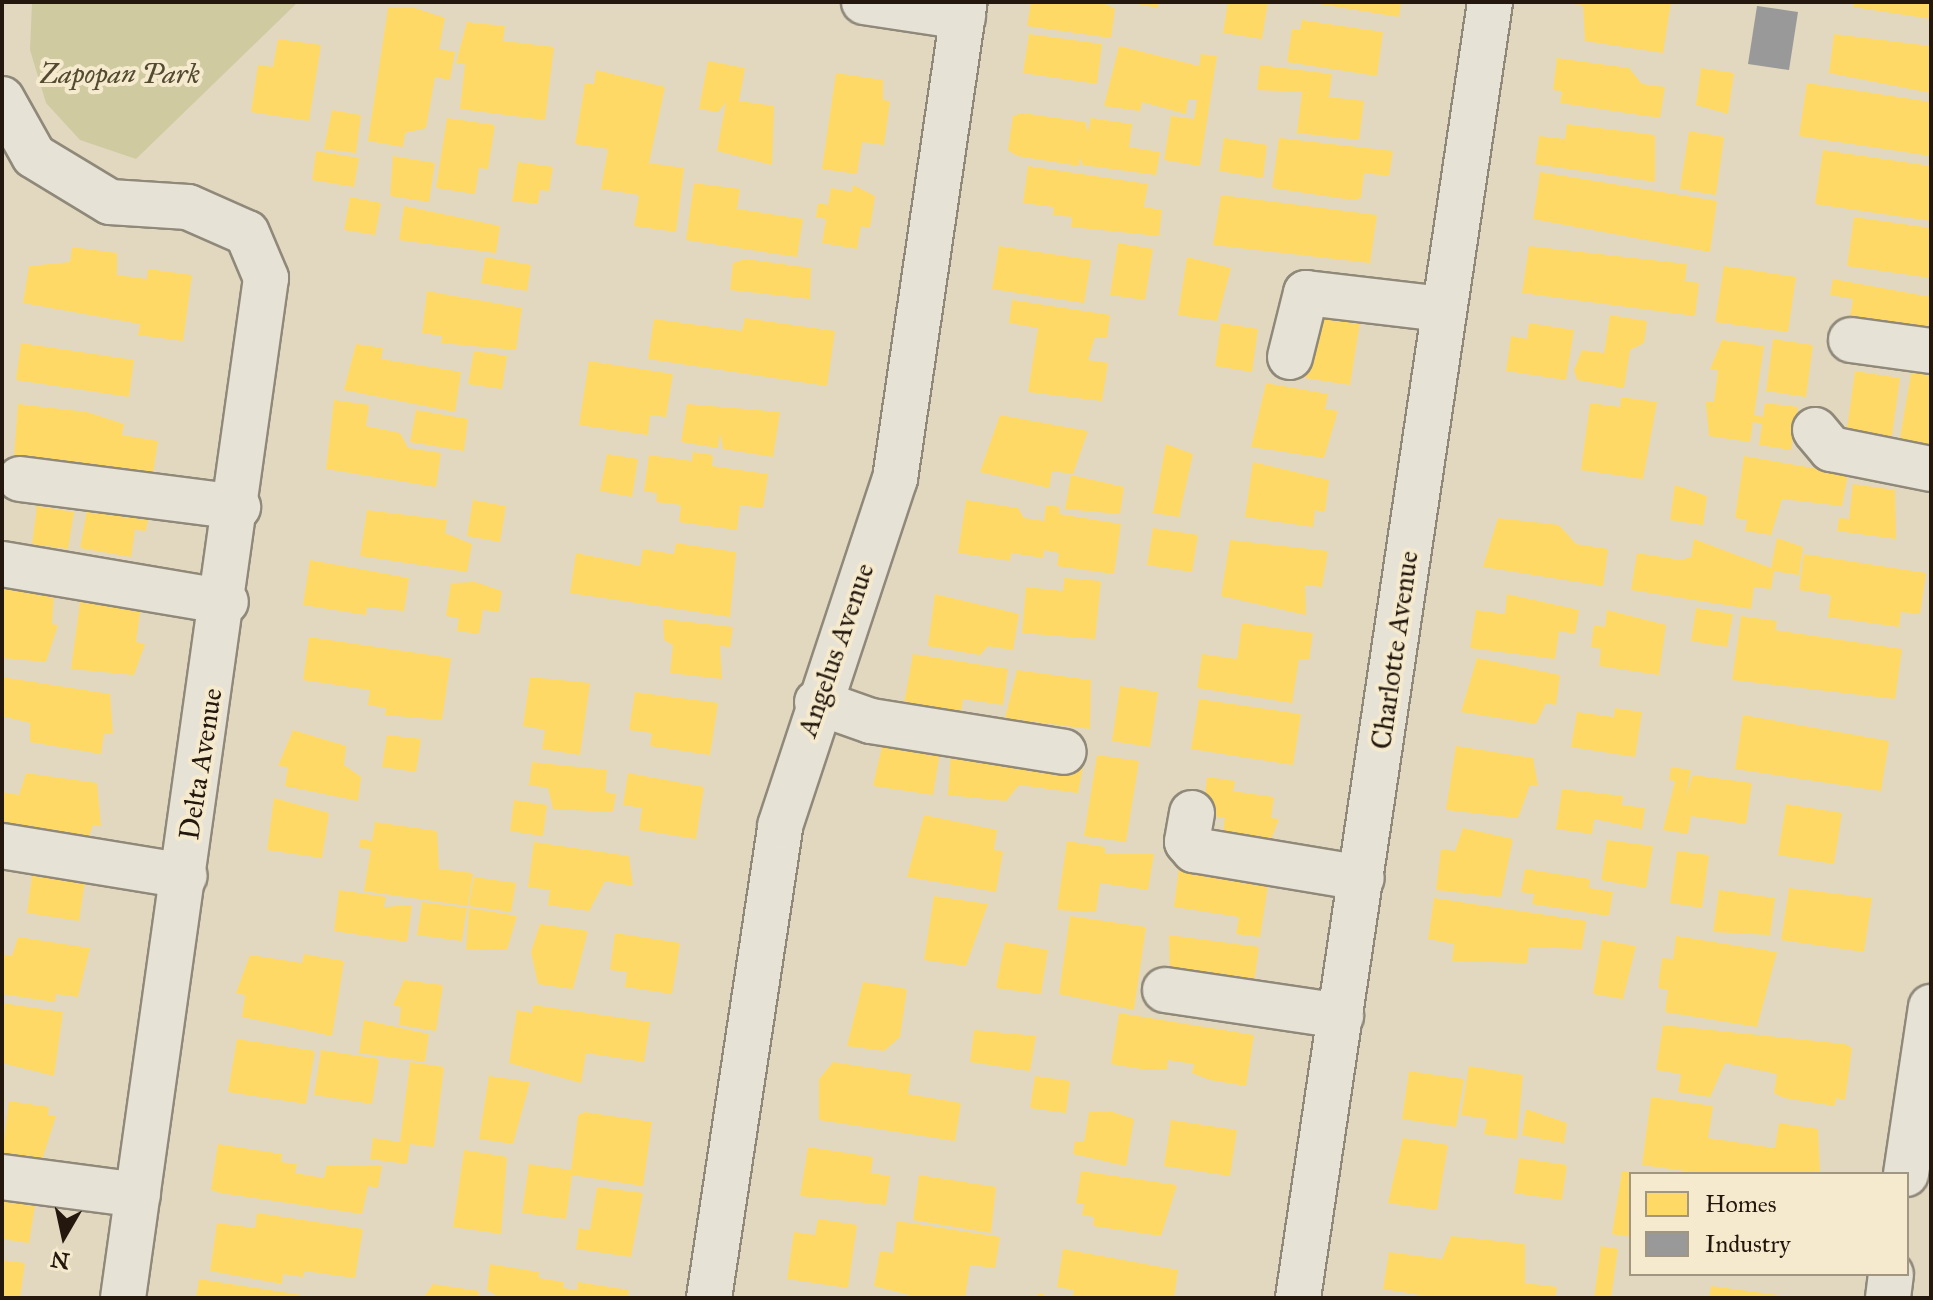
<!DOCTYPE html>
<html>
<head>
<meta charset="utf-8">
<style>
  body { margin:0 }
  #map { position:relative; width:1933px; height:1300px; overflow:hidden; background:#e2d8c0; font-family:"IM FELL Great Primer",serif }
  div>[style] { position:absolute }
  .green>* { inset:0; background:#d0caa1 }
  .homes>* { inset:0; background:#ffd966 }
  .industry>* { inset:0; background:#999 }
  .roads { filter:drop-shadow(2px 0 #90897a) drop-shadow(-2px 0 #90897a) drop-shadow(0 2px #90897a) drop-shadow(0 -2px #90897a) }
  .minor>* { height:44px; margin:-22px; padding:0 22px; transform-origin:22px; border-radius:22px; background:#e7e2d6 }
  span { translate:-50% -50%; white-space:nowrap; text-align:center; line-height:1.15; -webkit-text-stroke:8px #f5eacd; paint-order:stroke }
  .park-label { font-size:28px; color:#534a32; font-style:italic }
  .street-label { font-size:28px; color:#24180e }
  .frame { position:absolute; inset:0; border:4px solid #24180e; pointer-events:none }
  .legend { position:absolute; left:1629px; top:1172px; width:280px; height:104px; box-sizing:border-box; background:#f5eacd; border:2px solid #a19681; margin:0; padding:10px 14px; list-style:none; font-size:24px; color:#24180e }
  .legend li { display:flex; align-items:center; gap:16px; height:40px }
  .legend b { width:40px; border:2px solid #a19681 }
  .north { position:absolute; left:24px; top:1196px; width:80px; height:80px; -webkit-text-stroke:6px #f5eacd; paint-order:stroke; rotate:189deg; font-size:22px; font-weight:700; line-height:32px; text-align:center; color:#24180e }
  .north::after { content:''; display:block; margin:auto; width:28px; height:36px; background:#24180e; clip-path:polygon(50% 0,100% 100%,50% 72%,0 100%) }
</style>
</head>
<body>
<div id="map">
  <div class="green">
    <div style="clip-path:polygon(32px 2px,298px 2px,136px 159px,80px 140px,46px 103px,30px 50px)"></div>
  </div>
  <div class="homes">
    <div style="clip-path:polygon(1031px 2px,1102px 2px,1115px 9px,1111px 38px,1027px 26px)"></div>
    <div style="clip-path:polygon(1128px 2px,1158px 2px,1158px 8px)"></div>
    <div style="clip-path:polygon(1228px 2px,1268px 2px,1262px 39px,1223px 33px)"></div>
    <div style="clip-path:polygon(1307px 2px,1401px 2px,1399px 17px)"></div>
    <div style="clip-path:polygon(1671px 2px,1663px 53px,1585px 41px,1583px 5px,1574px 4px)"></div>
    <div style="clip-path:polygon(1854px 2px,1931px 2px,1931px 19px,1853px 7px)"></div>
    <div style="clip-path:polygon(412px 7px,445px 18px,439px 49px,455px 52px,450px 80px,435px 77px,426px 128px,405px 133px,403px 147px,368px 141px,388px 8px)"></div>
    <div style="clip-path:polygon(1302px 20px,1383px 32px,1377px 76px,1287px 62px,1292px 29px,1300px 30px)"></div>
    <div style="clip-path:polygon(467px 22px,505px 26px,503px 41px,554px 47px,545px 120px,460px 109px,465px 64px,456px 63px)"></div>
    <div style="clip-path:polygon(1029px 34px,1102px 44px,1097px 84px,1023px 73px)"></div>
    <div style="clip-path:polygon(1834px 34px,1931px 46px,1931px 93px,1829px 73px)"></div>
    <div style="clip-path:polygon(278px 39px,321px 45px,309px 121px,251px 112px,258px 65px,273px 67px)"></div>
    <div style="clip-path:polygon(1119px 46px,1199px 66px,1201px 54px,1217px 56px,1200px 166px,1164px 160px,1171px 116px,1194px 119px,1197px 100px,1188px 99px,1186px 114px,1142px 102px,1140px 111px,1104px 106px)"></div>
    <div style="clip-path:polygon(1557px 58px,1629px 68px,1642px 84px,1665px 87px,1660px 118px,1560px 103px,1562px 91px,1553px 90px)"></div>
    <div style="clip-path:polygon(708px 61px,745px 68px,739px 101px,774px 106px,772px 165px,717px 151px,726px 102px,718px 112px,699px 109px)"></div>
    <div style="clip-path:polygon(1260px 65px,1332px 74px,1329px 97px,1364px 101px,1359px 140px,1297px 133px,1302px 92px,1257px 90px)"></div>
    <div style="clip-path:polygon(1701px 68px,1734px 73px,1728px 114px,1696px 105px)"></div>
    <div style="clip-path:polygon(596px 70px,665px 87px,649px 163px,684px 168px,676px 232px,634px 226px,639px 195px,601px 189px,608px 149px,575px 144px,585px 83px,594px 84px)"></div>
    <div style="clip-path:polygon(836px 73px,883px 80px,883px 100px,890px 101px,884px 145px,862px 142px,857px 174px,822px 169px)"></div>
    <div style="clip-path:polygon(1807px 83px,1931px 102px,1931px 156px,1799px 136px)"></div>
    <div style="clip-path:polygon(332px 110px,361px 115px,356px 153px,324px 149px)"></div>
    <div style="clip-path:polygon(1023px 113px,1085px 122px,1088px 132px,1091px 118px,1132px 124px,1129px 147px,1160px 152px,1156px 175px,1083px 165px,1080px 158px,1079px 166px,1017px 156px,1008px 150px,1013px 116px)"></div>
    <div style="clip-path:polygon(447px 118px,495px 125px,488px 169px,479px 168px,475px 194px,436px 188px)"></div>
    <div style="clip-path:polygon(1567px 124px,1655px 135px,1655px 182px,1535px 164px,1539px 136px,1565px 139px)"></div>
    <div style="clip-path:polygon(1689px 131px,1724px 137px,1716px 195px,1680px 189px)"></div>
    <div style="clip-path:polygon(1224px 138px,1267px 145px,1263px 178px,1219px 171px)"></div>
    <div style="clip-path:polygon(1279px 138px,1393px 151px,1389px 176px,1364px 173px,1361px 198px,1352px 200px,1272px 188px)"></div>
    <div style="clip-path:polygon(1823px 150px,1931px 166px,1931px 221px,1815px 204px)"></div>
    <div style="clip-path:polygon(316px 151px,359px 158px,354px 187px,312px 180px)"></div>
    <div style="clip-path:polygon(393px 156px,435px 163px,429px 202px,390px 196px)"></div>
    <div style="clip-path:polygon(518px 162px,553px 167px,549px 191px,540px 190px,538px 204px,512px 201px)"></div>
    <div style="clip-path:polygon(1028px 166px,1148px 184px,1144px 207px,1162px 210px,1159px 236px,1071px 227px,1072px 217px,1053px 215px,1054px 207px,1023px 203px)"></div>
    <div style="clip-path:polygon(1540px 172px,1717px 201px,1710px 252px,1533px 219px)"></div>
    <div style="clip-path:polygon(694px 183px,740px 189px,737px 209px,803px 219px,797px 257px,686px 240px)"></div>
    <div style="clip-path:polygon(853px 185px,875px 196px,870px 228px,861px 226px,857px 249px,822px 243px,826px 219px,816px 217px,818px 203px,828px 205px,831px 188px,852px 192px)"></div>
    <div style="clip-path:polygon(1221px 195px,1377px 215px,1370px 263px,1213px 245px)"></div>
    <div style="clip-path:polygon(350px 197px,381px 203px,375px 235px,344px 230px)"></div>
    <div style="clip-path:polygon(404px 206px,500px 226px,496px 253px,399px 240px)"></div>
    <div style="clip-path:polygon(1854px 217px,1931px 228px,1931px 278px,1847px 266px)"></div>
    <div style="clip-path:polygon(1118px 243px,1153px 249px,1145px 300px,1110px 295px)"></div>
    <div style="clip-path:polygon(999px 246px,1091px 260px,1084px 303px,992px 289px)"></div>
    <div style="clip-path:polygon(1529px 246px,1687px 264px,1685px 281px,1699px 283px,1695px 316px,1522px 293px)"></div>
    <div style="clip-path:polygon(72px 247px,117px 253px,117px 275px,147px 279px,148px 269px,192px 275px,183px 341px,138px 335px,140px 324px,23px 303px,29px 266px,70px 262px)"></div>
    <div style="clip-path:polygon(485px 257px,531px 265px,527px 291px,481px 283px)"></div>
    <div style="clip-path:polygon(1187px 257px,1231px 268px,1217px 321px,1178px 315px)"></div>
    <div style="clip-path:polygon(745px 259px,811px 268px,810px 299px,730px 290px,733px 263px)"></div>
    <div style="clip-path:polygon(1724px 266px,1796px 277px,1788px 332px,1715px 322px)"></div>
    <div style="clip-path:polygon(1833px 279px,1931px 297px,1927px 342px,1848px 330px,1853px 299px,1830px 295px)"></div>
    <div style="clip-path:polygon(427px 291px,522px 308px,516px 350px,441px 343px,442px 336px,422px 333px)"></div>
    <div style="clip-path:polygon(1012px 300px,1110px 315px,1107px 338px,1095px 337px,1088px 360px,1108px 363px,1102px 401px,1028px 392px,1038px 328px,1009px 323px)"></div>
    <div style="clip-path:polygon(1316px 309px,1361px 316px,1350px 385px,1305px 378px)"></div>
    <div style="clip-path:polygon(1610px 315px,1647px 321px,1644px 343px,1630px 350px,1624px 388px,1577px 380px,1574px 370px,1582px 350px,1604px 353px)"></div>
    <div style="clip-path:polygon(745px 318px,835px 331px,827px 386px,648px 359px,654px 319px,742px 331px)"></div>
    <div style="clip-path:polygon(1221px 323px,1258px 329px,1252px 372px,1215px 366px)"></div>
    <div style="clip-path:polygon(1529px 323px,1574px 330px,1566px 380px,1506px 371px,1511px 336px,1527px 339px)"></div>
    <div style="clip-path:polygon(1773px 339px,1813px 345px,1806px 397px,1766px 391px)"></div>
    <div style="clip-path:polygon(1722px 340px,1764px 346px,1754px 415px,1763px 417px,1765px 403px,1798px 407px,1791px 450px,1759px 445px,1762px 424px,1753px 422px,1750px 442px,1709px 436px,1706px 402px,1714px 402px,1718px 370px,1710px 369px)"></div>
    <div style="clip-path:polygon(21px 343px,134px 360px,129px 397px,16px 380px)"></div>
    <div style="clip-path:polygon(356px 344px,383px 348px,381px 359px,461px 372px,455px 412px,344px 390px)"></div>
    <div style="clip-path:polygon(474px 351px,507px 356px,502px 389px,468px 384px)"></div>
    <div style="clip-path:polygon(589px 361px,673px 374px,666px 417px,650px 415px,648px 435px,579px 425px)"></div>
    <div style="clip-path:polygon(1913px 363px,1931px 366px,1931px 448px,1899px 443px)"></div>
    <div style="clip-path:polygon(1855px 371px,1900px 378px,1891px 442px,1846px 436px)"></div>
    <div style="clip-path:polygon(1266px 383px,1328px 394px,1325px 409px,1338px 411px,1324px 458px,1251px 447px)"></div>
    <div style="clip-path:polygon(1621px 397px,1657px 402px,1643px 479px,1581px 470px,1590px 403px,1620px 407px)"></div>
    <div style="clip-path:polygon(334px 400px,369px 405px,366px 426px,400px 433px,408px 448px,441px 453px,436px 487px,326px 469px)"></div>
    <div style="clip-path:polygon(18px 404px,87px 412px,124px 424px,122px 435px,158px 441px,152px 480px,14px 457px)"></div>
    <div style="clip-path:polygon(687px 404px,780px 412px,773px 457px,723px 449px,720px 433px,718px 448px,681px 442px)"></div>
    <div style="clip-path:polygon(416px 410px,468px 419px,464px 451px,410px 442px)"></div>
    <div style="clip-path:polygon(1000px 415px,1088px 431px,1073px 474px,1052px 471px,1049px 488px,980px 472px)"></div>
    <div style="clip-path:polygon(1166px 444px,1193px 454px,1179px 517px,1153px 513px)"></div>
    <div style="clip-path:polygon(693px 452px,713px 455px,712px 466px,768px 474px,763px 508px,740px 505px,737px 530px,679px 522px,681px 505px,656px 502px,657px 493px,644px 491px,649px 455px,692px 461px)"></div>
    <div style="clip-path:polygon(607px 454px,638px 459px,632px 497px,600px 491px)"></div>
    <div style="clip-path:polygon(1744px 456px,1848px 474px,1842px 506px,1782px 499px,1771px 535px,1745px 531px,1747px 520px,1735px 518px)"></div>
    <div style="clip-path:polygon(1253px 462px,1329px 480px,1325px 512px,1315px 510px,1313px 527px,1245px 517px)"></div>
    <div style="clip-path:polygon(1071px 475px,1124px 487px,1120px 514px,1065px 509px)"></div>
    <div style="clip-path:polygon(1853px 484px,1895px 490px,1896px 539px,1837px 531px,1839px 518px,1849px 519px)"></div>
    <div style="clip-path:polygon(1675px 485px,1707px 496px,1703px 525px,1670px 520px)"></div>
    <div style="clip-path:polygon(90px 493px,151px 501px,146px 531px,135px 530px,131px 557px,80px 548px)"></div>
    <div style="clip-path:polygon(473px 500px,506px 506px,500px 542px,467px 536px)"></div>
    <div style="clip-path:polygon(966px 500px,1018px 508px,1024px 518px,1044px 521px,1046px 505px,1060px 507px,1059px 514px,1121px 524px,1114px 574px,1057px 566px,1059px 553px,1044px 550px,1043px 558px,1011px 553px,1010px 561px,958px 553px)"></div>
    <div style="clip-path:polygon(37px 506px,74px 512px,68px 549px,32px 544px)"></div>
    <div style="clip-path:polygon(367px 510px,447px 520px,445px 533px,472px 544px,467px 572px,360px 556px)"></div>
    <div style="clip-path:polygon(1498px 518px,1559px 525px,1576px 544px,1608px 549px,1603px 586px,1483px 567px)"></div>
    <div style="clip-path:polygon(1153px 528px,1198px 535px,1192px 572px,1147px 565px)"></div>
    <div style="clip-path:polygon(1777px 538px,1803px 547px,1799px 575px,1774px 571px,1771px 589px,1754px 587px,1751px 609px,1631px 590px,1637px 553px,1681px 560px,1691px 557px,1694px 539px,1771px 568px)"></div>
    <div style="clip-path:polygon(1230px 540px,1328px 551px,1322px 587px,1305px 585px,1306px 615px,1221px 596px)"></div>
    <div style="clip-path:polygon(676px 543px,736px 552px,730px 617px,570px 593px,576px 553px,640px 566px,643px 549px,674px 554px)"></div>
    <div style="clip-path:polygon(1804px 554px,1926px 573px,1920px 614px,1901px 612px,1899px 627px,1828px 617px,1831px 595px,1799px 590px)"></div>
    <div style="clip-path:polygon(310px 560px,409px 578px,404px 611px,367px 607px,366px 615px,303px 605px)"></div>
    <div style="clip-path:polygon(1064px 578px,1101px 581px,1095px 639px,1022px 633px,1026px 587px,1063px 591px)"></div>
    <div style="clip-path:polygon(2px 582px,54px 591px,52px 624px,58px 625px,46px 662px,2px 658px)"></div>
    <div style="clip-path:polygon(475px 582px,502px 591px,499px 612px,483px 610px,479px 634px,457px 631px,459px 618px,446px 616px,451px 583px)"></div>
    <div style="clip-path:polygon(935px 594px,1019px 614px,1013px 650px,988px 646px,980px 655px,928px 646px)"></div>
    <div style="clip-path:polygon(1507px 594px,1579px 610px,1575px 634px,1559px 631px,1555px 659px,1470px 648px,1476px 610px,1505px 614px)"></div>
    <div style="clip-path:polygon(81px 595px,141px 605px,136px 642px,145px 644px,134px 675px,71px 669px)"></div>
    <div style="clip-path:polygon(1696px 608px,1733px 614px,1727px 647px,1691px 641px)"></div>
    <div style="clip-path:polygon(1607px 610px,1666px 625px,1659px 675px,1599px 666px,1601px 649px,1591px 647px,1594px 625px,1605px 627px)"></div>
    <div style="clip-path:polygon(1741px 616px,1777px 621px,1775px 630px,1902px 649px,1895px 699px,1732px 680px)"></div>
    <div style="clip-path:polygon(663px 619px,733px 627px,730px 647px,720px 646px,722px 679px,670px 673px,673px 645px,664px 640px)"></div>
    <div style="clip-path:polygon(1242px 623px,1313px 633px,1309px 660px,1299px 659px,1292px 703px,1197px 688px,1202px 654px,1237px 659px)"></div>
    <div style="clip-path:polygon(309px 637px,451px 658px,442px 720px,385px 715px,386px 708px,368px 705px,370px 690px,303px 680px)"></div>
    <div style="clip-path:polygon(913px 654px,1008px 669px,1003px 705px,963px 699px,961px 712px,904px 704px)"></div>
    <div style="clip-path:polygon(1477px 658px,1560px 675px,1556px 705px,1546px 703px,1536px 724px,1461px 712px)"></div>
    <div style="clip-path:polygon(1017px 670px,1091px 680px,1090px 729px,1005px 718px)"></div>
    <div style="clip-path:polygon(2px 677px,110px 694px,113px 734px,104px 733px,101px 754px,30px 742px,30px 723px,2px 716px)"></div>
    <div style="clip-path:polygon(530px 677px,590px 683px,580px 755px,542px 749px,545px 730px,523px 726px)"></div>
    <div style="clip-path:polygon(1120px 686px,1158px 692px,1150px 747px,1112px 741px)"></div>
    <div style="clip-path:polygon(635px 692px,718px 703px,710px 755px,650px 746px,652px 733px,629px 730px)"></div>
    <div style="clip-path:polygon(1199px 699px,1301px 714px,1293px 765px,1191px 749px)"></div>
    <div style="clip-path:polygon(1615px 708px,1642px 712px,1635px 757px,1571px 747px,1577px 712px,1614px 717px)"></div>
    <div style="clip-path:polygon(1743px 715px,1889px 741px,1881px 791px,1735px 769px)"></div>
    <div style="clip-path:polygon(293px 730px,346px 746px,344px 765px,361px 777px,358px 801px,285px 786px,288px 767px,278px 766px)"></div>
    <div style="clip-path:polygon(387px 735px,421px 739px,416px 772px,382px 767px)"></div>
    <div style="clip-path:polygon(884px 737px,941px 746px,933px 795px,873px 786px)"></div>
    <div style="clip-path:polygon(1456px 746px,1533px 758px,1538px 786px,1530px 785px,1518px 818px,1446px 810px)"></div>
    <div style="clip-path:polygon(951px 750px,1084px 761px,1078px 793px,1019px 785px,1006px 801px,948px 795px)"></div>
    <div style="clip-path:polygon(1097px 755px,1139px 761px,1126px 842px,1084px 836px)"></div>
    <div style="clip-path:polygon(532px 762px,607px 770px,605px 792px,616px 794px,613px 812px,553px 809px,548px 788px,529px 785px)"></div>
    <div style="clip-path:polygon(1671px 767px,1691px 770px,1686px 796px,1693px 775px,1752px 783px,1746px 824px,1691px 816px,1688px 834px,1663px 830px,1675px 781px,1669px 780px)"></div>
    <div style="clip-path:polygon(26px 773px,97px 783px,101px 826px,93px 825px,88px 839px,2px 830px,2px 792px,19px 795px)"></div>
    <div style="clip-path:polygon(628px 773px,704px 787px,696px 839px,639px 830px,642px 808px,623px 805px)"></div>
    <div style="clip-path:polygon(1207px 777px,1235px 781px,1233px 791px,1274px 797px,1271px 818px,1279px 819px,1266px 852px,1221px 845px,1225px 818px,1203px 814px)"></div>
    <div style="clip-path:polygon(1562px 789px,1623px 796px,1622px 805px,1645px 808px,1642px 829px,1594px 819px,1592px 834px,1556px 829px)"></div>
    <div style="clip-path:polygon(274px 798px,329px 813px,322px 858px,267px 850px)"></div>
    <div style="clip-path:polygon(514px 800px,547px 805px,543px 836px,510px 831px)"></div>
    <div style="clip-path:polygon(1786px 804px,1842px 813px,1834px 864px,1778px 855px)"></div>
    <div style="clip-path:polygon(924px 815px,997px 830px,994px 850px,1003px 851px,996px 892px,907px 877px)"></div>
    <div style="clip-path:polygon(375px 822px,437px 831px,439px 869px,473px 873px,468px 906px,364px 891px,371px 849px,359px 848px,360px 839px,372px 841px)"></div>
    <div style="clip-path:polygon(1463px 828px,1513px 839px,1501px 897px,1436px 890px,1441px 849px,1455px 851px)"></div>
    <div style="clip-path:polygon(1607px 840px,1653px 846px,1646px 888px,1601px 880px)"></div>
    <div style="clip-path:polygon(1067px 841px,1105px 847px,1105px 854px,1154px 854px,1148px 890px,1100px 883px,1096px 912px,1057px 910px)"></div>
    <div style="clip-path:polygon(534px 842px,629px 856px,633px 886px,605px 881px,589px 911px,548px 905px,550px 890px,528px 887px)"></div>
    <div style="clip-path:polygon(1677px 851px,1709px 855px,1702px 908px,1670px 903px)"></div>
    <div style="clip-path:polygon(34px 860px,87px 868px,79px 921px,27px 913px)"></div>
    <div style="clip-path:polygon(1180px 860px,1270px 873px,1260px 937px,1236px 934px,1239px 917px,1174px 907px)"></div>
    <div style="clip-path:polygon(1525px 869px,1590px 879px,1589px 888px,1613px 892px,1609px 916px,1532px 904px,1534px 894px,1521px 892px)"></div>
    <div style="clip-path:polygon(474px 877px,516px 883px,511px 912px,469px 906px)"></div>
    <div style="clip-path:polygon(1789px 888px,1872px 898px,1864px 952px,1781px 940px)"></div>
    <div style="clip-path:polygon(339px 890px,386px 897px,384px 907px,412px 905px,407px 942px,334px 931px)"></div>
    <div style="clip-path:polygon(1719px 890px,1775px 898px,1770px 935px,1713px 932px)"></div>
    <div style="clip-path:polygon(934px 896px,988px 904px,966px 966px,924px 960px)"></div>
    <div style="clip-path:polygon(1434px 898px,1586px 921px,1582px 949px,1529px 947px,1527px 963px,1452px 961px,1454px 944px,1428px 939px)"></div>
    <div style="clip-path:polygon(422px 902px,467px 908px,462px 941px,417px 935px)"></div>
    <div style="clip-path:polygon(469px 908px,517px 916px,507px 950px,466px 949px)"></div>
    <div style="clip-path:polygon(1070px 916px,1146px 927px,1134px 1010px,1059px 994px)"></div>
    <div style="clip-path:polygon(540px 924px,588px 931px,573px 989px,538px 984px,531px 952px)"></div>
    <div style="clip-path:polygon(615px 933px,680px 943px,672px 994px,625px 987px,627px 972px,610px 970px)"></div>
    <div style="clip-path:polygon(1169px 935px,1259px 947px,1253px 989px,1170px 979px)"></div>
    <div style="clip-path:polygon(1676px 936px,1777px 952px,1757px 1027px,1665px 1012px,1668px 990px,1658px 988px,1662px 958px,1673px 959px)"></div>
    <div style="clip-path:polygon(18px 937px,90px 948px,78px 997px,56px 994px,55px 1002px,2px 994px,2px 954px,12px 956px)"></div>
    <div style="clip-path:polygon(1602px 940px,1636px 946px,1623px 999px,1593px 994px)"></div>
    <div style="clip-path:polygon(1005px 942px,1048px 950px,1041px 994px,996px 988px)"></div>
    <div style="clip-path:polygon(304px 954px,344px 961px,332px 1036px,242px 1017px,245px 995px,236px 993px,250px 955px,302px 963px)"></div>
    <div style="clip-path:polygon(404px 980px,443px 985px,436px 1031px,399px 1025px,401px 1007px,393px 1005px)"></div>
    <div style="clip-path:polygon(863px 982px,907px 989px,900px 1037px,884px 1051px,847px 1046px)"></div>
    <div style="clip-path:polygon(2px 1003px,63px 1012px,54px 1076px,2px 1063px)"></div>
    <div style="clip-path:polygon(533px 1005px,650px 1022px,644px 1062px,586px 1053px,581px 1083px,509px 1063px,517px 1010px,532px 1013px)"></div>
    <div style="clip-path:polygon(1119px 1013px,1254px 1035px,1246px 1086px,1210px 1080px,1192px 1073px,1194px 1064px,1168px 1060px,1167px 1069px,1147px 1070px,1111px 1064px)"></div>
    <div style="clip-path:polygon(364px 1020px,429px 1034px,425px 1062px,359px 1053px)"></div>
    <div style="clip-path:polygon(1663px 1025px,1845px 1044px,1852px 1048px,1845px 1100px,1836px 1098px,1835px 1106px,1784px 1098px,1774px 1093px,1777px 1074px,1725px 1063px,1710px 1097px,1678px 1092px,1681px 1074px,1656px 1070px)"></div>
    <div style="clip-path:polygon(974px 1030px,1036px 1036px,1030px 1071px,970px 1062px)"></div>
    <div style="clip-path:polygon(237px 1039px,315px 1051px,306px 1104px,228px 1092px)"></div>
    <div style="clip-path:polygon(321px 1050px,379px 1059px,372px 1104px,314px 1095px)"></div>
    <div style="clip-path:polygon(410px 1062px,444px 1067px,434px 1147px,410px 1144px,407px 1164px,370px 1159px,373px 1138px,400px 1142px)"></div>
    <div style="clip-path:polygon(833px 1062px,911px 1074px,908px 1094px,961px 1103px,955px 1141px,819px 1120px,819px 1079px)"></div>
    <div style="clip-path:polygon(1469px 1066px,1523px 1075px,1517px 1139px,1484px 1134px,1487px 1119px,1461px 1115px)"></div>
    <div style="clip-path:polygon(1409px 1071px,1464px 1079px,1456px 1127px,1402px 1119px)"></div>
    <div style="clip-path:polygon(489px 1076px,530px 1082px,513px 1144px,479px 1139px)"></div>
    <div style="clip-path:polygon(1035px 1076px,1070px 1081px,1066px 1113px,1030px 1108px)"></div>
    <div style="clip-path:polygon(1651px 1097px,1713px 1106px,1708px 1138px,1775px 1148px,1779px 1123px,1818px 1129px,1820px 1174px,1707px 1174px,1642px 1165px)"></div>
    <div style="clip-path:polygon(9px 1101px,49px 1107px,48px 1115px,56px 1116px,41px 1163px,2px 1158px)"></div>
    <div style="clip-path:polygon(1526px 1109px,1567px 1123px,1564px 1143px,1522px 1135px)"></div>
    <div style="clip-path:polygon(1110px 1111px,1134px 1119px,1126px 1166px,1073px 1154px,1075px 1141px,1084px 1142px,1089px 1112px)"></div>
    <div style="clip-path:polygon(585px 1112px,652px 1122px,643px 1186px,572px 1175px,566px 1219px,522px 1213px,529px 1164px,571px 1170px,578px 1115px)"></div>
    <div style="clip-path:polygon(1171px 1120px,1237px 1130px,1230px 1176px,1164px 1166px)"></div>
    <div style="clip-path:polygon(1403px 1138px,1448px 1145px,1437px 1210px,1388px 1203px)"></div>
    <div style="clip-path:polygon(218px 1144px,282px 1154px,281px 1162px,297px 1164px,295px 1173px,324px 1178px,327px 1165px,382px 1166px,378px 1188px,368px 1186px,362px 1214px,220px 1193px,211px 1190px)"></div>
    <div style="clip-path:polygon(808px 1147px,873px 1157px,871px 1173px,890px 1176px,886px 1205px,800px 1196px)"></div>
    <div style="clip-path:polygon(464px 1150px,507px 1157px,501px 1234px,453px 1227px)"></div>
    <div style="clip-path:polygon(1519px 1158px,1567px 1165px,1562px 1200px,1514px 1193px)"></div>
    <div style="clip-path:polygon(1081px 1171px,1177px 1185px,1161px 1236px,1093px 1226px,1094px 1217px,1082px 1215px,1084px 1204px,1076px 1203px)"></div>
    <div style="clip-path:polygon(1622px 1171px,1631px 1172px,1631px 1237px,1612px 1234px)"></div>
    <div style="clip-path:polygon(919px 1175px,996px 1187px,991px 1233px,913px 1220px)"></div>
    <div style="clip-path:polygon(2px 1181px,38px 1187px,29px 1243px,2px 1239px)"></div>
    <div style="clip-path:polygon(597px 1187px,643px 1193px,631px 1257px,576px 1249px,579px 1228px,590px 1230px)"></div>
    <div style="clip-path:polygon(257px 1213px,363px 1229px,355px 1278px,304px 1271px,303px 1277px,283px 1274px,282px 1284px,210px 1271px,217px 1223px,255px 1228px)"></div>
    <div style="clip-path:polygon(818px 1219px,857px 1225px,848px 1288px,787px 1279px,794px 1232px,815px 1235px)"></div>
    <div style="clip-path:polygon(897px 1221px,1000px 1237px,995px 1268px,970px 1265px,965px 1298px,921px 1298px,874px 1286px,880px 1251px,893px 1253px)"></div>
    <div style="clip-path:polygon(1451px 1236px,1525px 1244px,1525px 1283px,1557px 1287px,1555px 1298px,1439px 1298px,1383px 1289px,1389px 1252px,1442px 1259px)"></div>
    <div style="clip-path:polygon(1601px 1246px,1618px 1249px,1611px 1298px,1594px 1298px)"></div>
    <div style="clip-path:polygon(1063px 1249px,1178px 1270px,1174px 1298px,1072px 1298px,1074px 1290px,1057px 1287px)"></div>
    <div style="clip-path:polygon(2px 1260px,25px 1263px,20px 1298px,2px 1298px)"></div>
    <div style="clip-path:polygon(490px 1264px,539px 1272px,539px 1278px,564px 1282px,563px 1288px,577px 1290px,578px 1282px,629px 1290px,628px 1298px,501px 1298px,487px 1290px)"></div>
    <div style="clip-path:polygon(199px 1279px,308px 1296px,308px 1298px,196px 1298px)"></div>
    <div style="clip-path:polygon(433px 1284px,479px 1291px,478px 1298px,423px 1298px)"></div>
    <div style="clip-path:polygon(1711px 1286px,1785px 1296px,1785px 1298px,1709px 1298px)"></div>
    <div style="clip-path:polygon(1041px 1293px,1051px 1298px,1029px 1298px)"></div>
  </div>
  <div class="industry">
    <div style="clip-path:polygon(1757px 6px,1798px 12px,1789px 70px,1748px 64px)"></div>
  </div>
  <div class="roads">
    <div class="minor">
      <div style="left:864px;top:2px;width:100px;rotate:8.6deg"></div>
      <div style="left:2px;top:99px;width:65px;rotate:60.7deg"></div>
      <div style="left:34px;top:156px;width:89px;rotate:31.2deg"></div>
      <div style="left:110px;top:202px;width:78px;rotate:3.7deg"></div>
      <div style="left:188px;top:207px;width:64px;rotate:23.8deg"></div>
      <div style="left:247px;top:233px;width:49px;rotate:67.1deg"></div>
      <div style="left:266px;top:278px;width:1030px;rotate:97.98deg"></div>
      <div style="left:1851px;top:340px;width:81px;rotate:7.8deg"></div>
      <div style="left:1290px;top:357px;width:66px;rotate:-76deg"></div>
      <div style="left:1306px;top:293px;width:138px;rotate:6.7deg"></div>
      <div style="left:1815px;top:430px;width:25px;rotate:50deg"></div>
      <div style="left:1831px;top:449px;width:102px;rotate:11.3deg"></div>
      <div style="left:20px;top:479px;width:220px;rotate:7.3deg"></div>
      <div style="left:2px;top:564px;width:227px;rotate:9.6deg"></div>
      <div style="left:817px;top:702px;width:57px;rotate:19.4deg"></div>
      <div style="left:871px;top:721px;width:195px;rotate:9.1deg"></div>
      <div style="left:1192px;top:813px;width:29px;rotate:100deg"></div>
      <div style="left:1187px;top:842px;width:11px;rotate:49deg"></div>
      <div style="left:1194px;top:850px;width:170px;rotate:9.5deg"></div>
      <div style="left:2px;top:846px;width:185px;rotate:9.3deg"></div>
      <div style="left:1165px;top:990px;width:178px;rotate:8.4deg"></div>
      <div style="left:1906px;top:1174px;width:169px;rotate:-81.5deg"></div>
      <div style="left:2px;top:1177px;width:137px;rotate:7.5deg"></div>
      <div style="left:709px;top:1298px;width:477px;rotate:-81.4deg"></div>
      <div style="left:780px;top:826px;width:366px;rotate:-71.7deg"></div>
      <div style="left:895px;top:479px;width:482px;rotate:-81.7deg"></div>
      <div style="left:1298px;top:1298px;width:1310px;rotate:-81.57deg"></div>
      <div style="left:1888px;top:1298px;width:24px;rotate:-83deg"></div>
    </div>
  </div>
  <div class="park-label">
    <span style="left:120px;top:74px">Zapopan Park</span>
  </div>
  <div class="street-label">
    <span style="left:836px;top:650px;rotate:-71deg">Angelus Avenue</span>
    <span style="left:1395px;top:650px;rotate:-82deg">Charlotte Avenue</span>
    <span style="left:201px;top:764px;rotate:-81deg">Delta Avenue</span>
  </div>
  <div class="frame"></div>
  <ul class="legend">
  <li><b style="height:22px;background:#ffd966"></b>Homes</li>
  <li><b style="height:22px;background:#999"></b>Industry</li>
  </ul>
  <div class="north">N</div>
</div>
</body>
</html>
